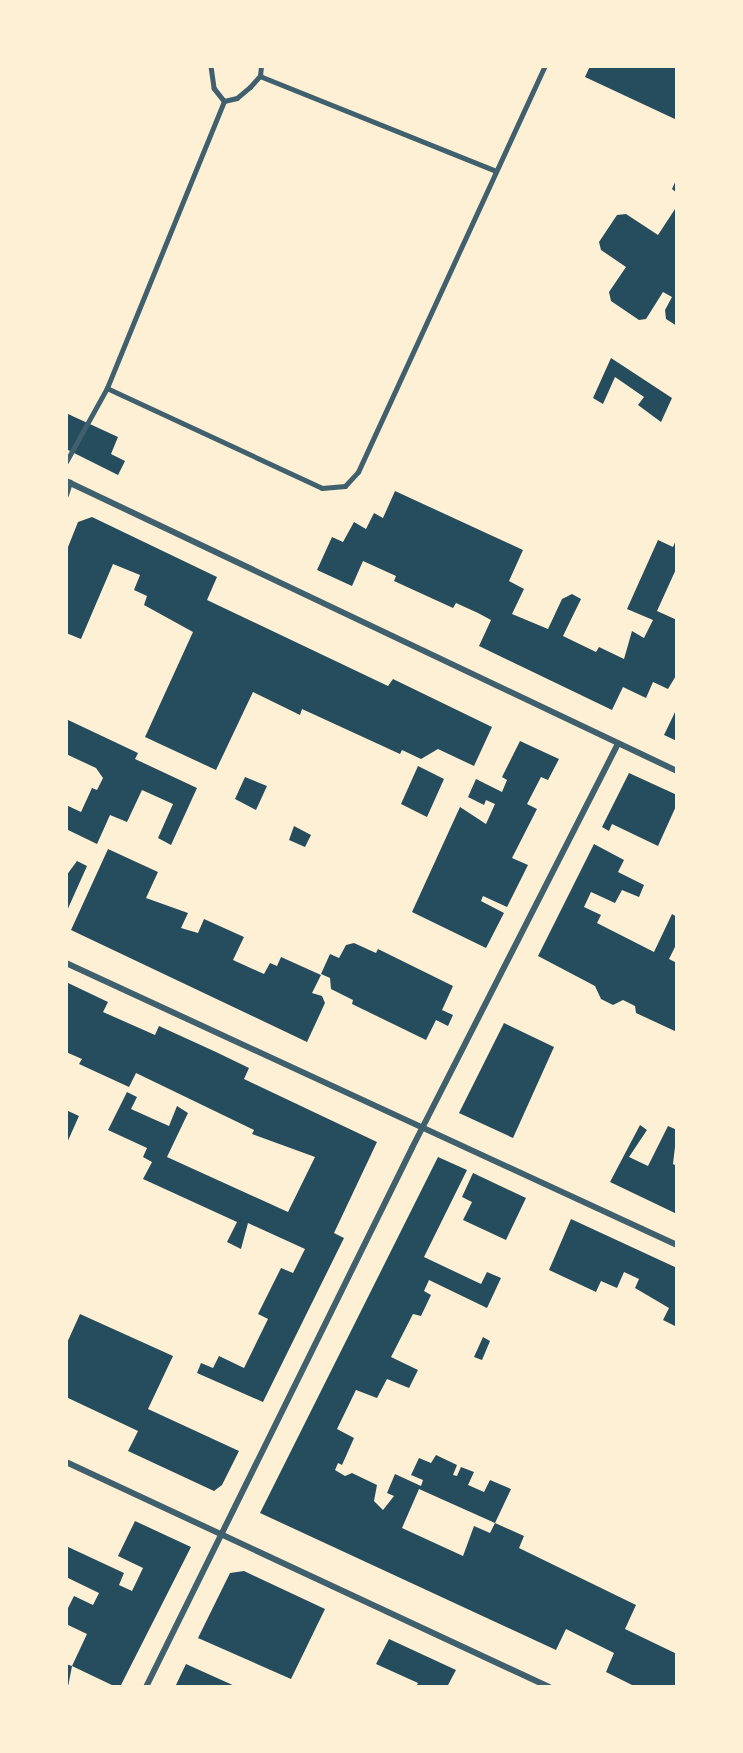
<!DOCTYPE html>
<html>
<head>
<meta charset="utf-8">
<style>
  body { margin:0 }
  #map { position:relative; width:743px; height:1753px; overflow:hidden; background:#fdf0d5; font-family:Literata,serif }
  div>[style] { position:absolute }
  .building>* { inset:0; background:#264d5e }
  .service>* { height:4.5px; margin:-2.25px; padding:0 2.25px; transform-origin:2.25px; border-radius:2.25px; background:#3f606c }
  .minor>* { height:6px; margin:-3px; padding:0 3px; transform-origin:3px; border-radius:3px; background:#3f606c }
  span { translate:-50% -50%; white-space:nowrap; text-align:center; line-height:1.15; -webkit-text-stroke:4.5px #fdf0d5; paint-order:stroke }
  .frame { position:absolute; inset:0; border:68px solid #fdf0d5; pointer-events:none }
</style>
</head>
<body>
<div id="map">
  <div class="building">
    <div style="clip-path:polygon(590px 66px,677px 66px,677px 120px,585px 77px)"></div>
    <div style="clip-path:polygon(677px 178px,677px 193px,672px 189px)"></div>
    <div style="clip-path:polygon(677px 206px,677px 326px,666px 319px,665px 310px,672px 297px,663px 292px,646px 319px,639px 320px,611px 301px,609px 292px,626px 267px,601px 250px,599px 242px,617px 215px,626px 214px,658px 235px)"></div>
    <div style="clip-path:polygon(611px 358px,672px 398px,661px 422px,638px 405px,644px 397px,615px 377px,603px 404px,593px 398px)"></div>
    <div style="clip-path:polygon(68px 414px,118px 437px,111px 454px,125px 461px,118px 475px,66px 449px)"></div>
    <div style="clip-path:polygon(395px 491px,523px 550px,509px 581px,524px 589px,512px 614px,548px 629px,562px 599px,572px 594px,581px 599px,563px 636px,596px 652px,599px 647px,624px 659px,632px 631px,644px 638px,653px 620px,627px 609px,658px 540px,673px 547px,677px 538px,677px 567px,657px 611px,677px 620px,677px 674px,668px 689px,653px 682px,646px 698px,623px 687px,612px 710px,479px 646px,491px 620px,478px 613px,456px 603px,453px 608px,394px 581px,396px 576px,363px 561px,352px 586px,317px 570px,332px 537px,343px 542px,354px 522px,366px 529px,374px 513px,383px 518px)"></div>
    <div style="clip-path:polygon(92px 517px,217px 577px,207px 600px,388px 686px,393px 679px,492px 727px,474px 766px,438px 749px,421px 759px,402px 750px,400px 754px,302px 709px,300px 715px,253px 692px,216px 770px,145px 737px,193px 632px,144px 605px,147px 596px,134px 590px,140px 575px,113px 564px,81px 639px,66px 633px,66px 552px,78px 522px)"></div>
    <div style="clip-path:polygon(677px 708px,677px 741px,664px 735px)"></div>
    <div style="clip-path:polygon(66px 719px,138px 753px,135px 759px,197px 788px,171px 845px,158px 838px,173px 804px,142px 790px,127px 822px,110px 815px,97px 844px,66px 829px,66px 805px,81px 812px,92px 788px,97px 790px,103px 778px,96px 768px,66px 754px)"></div>
    <div style="clip-path:polygon(520px 741px,559px 759px,548px 780px,541px 777px,527px 804px,537px 809px,512px 858px,528px 865px,507px 907px,483px 896px,481px 901px,504px 913px,486px 948px,412px 912px,460px 807px,486px 824px,495px 804px,486px 800px,484px 805px,468px 797px,476px 779px,502px 792px,507px 780px,502px 777px)"></div>
    <div style="clip-path:polygon(418px 766px,444px 779px,427px 817px,401px 804px)"></div>
    <div style="clip-path:polygon(629px 773px,677px 795px,677px 804px,658px 846px,612px 824px,609px 831px,602px 827px)"></div>
    <div style="clip-path:polygon(245px 777px,267px 786px,256px 810px,235px 799px)"></div>
    <div style="clip-path:polygon(294px 826px,311px 835px,305px 847px,289px 840px)"></div>
    <div style="clip-path:polygon(594px 844px,624px 860px,618px 872px,644px 885px,639px 897px,622px 890px,615px 903px,591px 892px,584px 907px,601px 915px,597px 923px,654px 952px,672px 914px,677px 917px,677px 943px,669px 959px,677px 963px,677px 1032px,636px 1013px,635px 1006px,623px 1000px,613px 1005px,601px 999px,595px 986px,538px 956px)"></div>
    <div style="clip-path:polygon(108px 849px,158px 872px,146px 898px,188px 913px,181px 928px,198px 933px,204px 919px,244px 937px,233px 960px,264px 974px,270px 963px,277px 966px,281px 957px,321px 975px,312px 993px,322px 996px,325px 1003px,307px 1042px,71px 930px)"></div>
    <div style="clip-path:polygon(77px 861px,87px 866px,66px 913px,66px 876px)"></div>
    <div style="clip-path:polygon(354px 943px,376px 953px,378px 949px,453px 986px,442px 1010px,453px 1015px,448px 1026px,436px 1020px,426px 1040px,352px 1004px,353px 1000px,331px 989px,330px 978px,321px 974px,330px 954px,339px 958px,346px 945px)"></div>
    <div style="clip-path:polygon(66px 982px,108px 1002px,103px 1012px,155px 1035px,159px 1026px,216px 1052px,249px 1068px,244px 1079px,377px 1142px,334px 1233px,344px 1238px,263px 1402px,197px 1373px,201px 1363px,213px 1368px,219px 1356px,244px 1368px,268px 1319px,258px 1314px,281px 1268px,293px 1273px,305px 1249px,248px 1223px,241px 1249px,227px 1242px,237px 1222px,143px 1179px,152px 1162px,143px 1157px,147px 1148px,108px 1130px,127px 1092px,137px 1097px,131px 1109px,169px 1126px,177px 1106px,188px 1113px,167px 1157px,288px 1212px,315px 1157px,252px 1134px,254px 1130px,136px 1073px,129px 1087px,79px 1064px,82px 1059px,66px 1052px)"></div>
    <div style="clip-path:polygon(504px 1023px,554px 1047px,513px 1138px,459px 1113px)"></div>
    <div style="clip-path:polygon(66px 1110px,79px 1116px,66px 1145px)"></div>
    <div style="clip-path:polygon(640px 1125px,647px 1130px,629px 1157px,648px 1166px,668px 1126px,677px 1130px,673px 1164px,677px 1166px,677px 1214px,610px 1182px)"></div>
    <div style="clip-path:polygon(438px 1157px,467px 1170px,424px 1257px,481px 1284px,487px 1272px,501px 1278px,487px 1308px,429px 1280px,424px 1291px,431px 1295px,421px 1316px,413px 1314px,391px 1357px,418px 1370px,409px 1388px,387px 1379px,377px 1398px,356px 1390px,337px 1429px,354px 1438px,342px 1465px,338px 1463px,335px 1470px,345px 1476px,352px 1473px,377px 1485px,374px 1501px,383px 1510px,394px 1496px,387px 1493px,395px 1474px,421px 1486px,423px 1480px,411px 1475px,419px 1458px,431px 1463px,436px 1455px,457px 1465px,453px 1475px,457px 1476px,461px 1467px,474px 1472px,468px 1485px,484px 1492px,490px 1480px,511px 1489px,495px 1523px,419px 1489px,402px 1528px,463px 1556px,474px 1526px,490px 1533px,495px 1523px,524px 1536px,519px 1548px,636px 1605px,625px 1629px,677px 1654px,677px 1687px,636px 1687px,606px 1672px,614px 1653px,566px 1629px,556px 1650px,260px 1513px)"></div>
    <div style="clip-path:polygon(473px 1173px,526px 1198px,506px 1240px,463px 1220px,472px 1202px,462px 1197px)"></div>
    <div style="clip-path:polygon(571px 1219px,677px 1268px,677px 1327px,663px 1320px,669px 1308px,635px 1288px,639px 1279px,624px 1272px,617px 1288px,601px 1281px,596px 1292px,549px 1270px)"></div>
    <div style="clip-path:polygon(80px 1314px,173px 1356px,148px 1409px,239px 1451px,222px 1485px,214px 1491px,128px 1451px,138px 1431px,66px 1397px,66px 1345px)"></div>
    <div style="clip-path:polygon(483px 1337px,490px 1341px,482px 1360px,474px 1357px)"></div>
    <div style="clip-path:polygon(135px 1521px,191px 1547px,120px 1687px,116px 1687px,72px 1666px,87px 1634px,66px 1624px,66px 1612px,74px 1596px,93px 1605px,99px 1593px,66px 1577px,66px 1546px,124px 1573px,119px 1585px,132px 1591px,143px 1568px,118px 1556px)"></div>
    <div style="clip-path:polygon(244px 1571px,325px 1609px,291px 1679px,198px 1638px,230px 1573px)"></div>
    <div style="clip-path:polygon(389px 1639px,456px 1670px,447px 1687px,416px 1687px,418px 1683px,376px 1664px)"></div>
    <div style="clip-path:polygon(66px 1664px,72px 1666px,68px 1687px,66px 1687px)"></div>
    <div style="clip-path:polygon(186px 1664px,237px 1687px,175px 1687px)"></div>
  </div>
  <div class="service">
    <div style="left:211px;top:66px;width:22px;rotate:82deg"></div>
    <div style="left:214px;top:88px;width:16px;rotate:52deg"></div>
    <div style="left:224px;top:101px;width:13px;rotate:-13deg"></div>
    <div style="left:237px;top:98px;width:17px;rotate:-40deg"></div>
    <div style="left:250px;top:87px;width:15px;rotate:-48deg"></div>
    <div style="left:260px;top:76px;width:10px;rotate:-84deg"></div>
    <div style="left:260px;top:76px;width:254px;rotate:21.9deg"></div>
    <div style="left:107px;top:388px;width:237px;rotate:24.9deg"></div>
    <div style="left:322px;top:488px;width:23px;rotate:-5deg"></div>
    <div style="left:345px;top:486px;width:19px;rotate:-47deg"></div>
    <div style="left:358px;top:472px;width:447px;rotate:-65.3deg"></div>
    <div style="left:66px;top:462px;width:85px;rotate:-61deg"></div>
    <div style="left:107px;top:388px;width:310px;rotate:-67.8deg"></div>
  </div>
  <div class="minor">
    <div style="left:66px;top:481px;width:676px;rotate:25.39deg"></div>
    <div style="left:66px;top:495px;width:13px;rotate:-72deg"></div>
    <div style="left:66px;top:963px;width:673px;rotate:24.78deg"></div>
    <div style="left:66px;top:1462px;width:533px;rotate:24.98deg"></div>
    <div style="left:146px;top:1687px;width:601px;rotate:-63.73deg"></div>
    <div style="left:412px;top:1148px;width:454px;rotate:-63deg"></div>
  </div>
  <div class="frame"></div>
</div>
</body>
</html>
